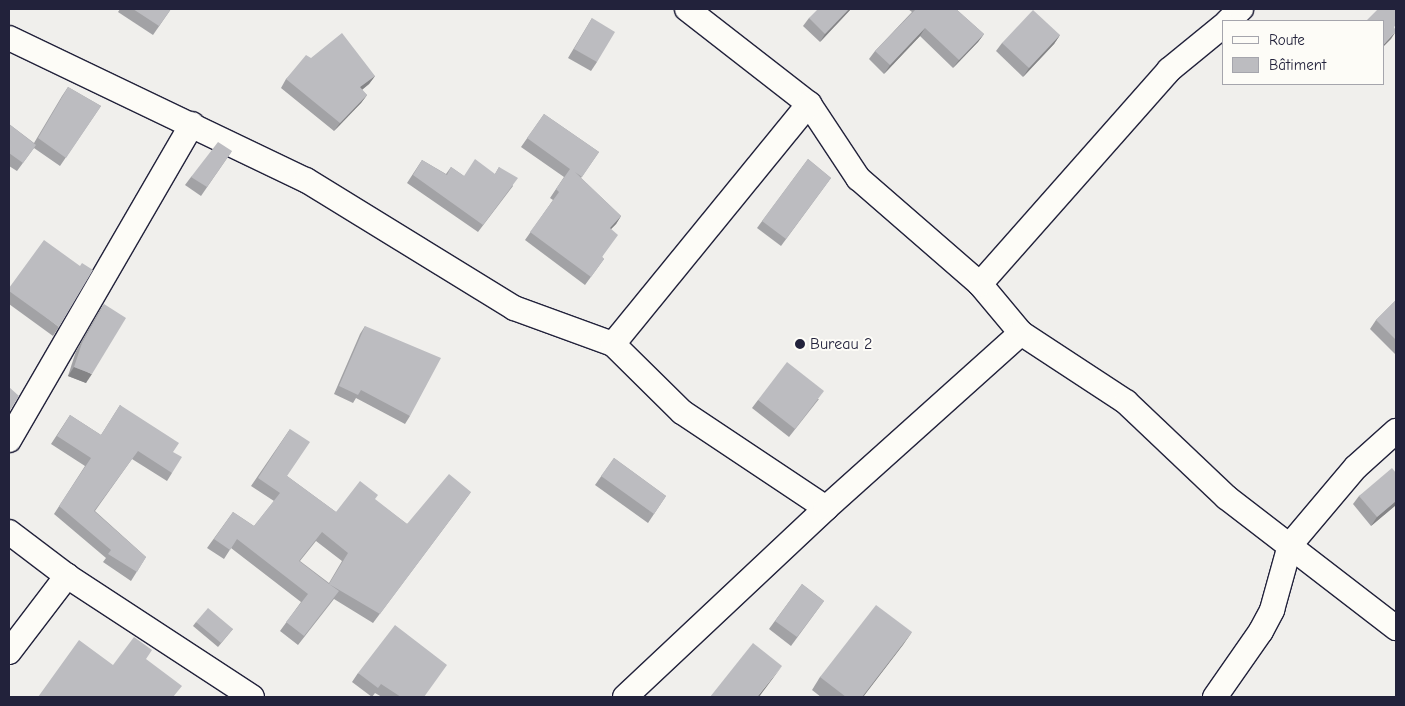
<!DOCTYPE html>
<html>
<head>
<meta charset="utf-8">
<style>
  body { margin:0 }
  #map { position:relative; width:1405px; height:706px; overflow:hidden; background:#f0efec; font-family:"Comic Neue",sans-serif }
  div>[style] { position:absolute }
  .roads { filter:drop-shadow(1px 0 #22223b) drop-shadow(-1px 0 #22223b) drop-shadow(0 1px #22223b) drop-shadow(0 -1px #22223b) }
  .street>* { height:24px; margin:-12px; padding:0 12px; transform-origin:12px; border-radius:12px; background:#fdfcf7 }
  .wall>* { inset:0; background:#a2a2a5 }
  .shaded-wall>* { inset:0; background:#848486 }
  .building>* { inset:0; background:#bcbcc0 }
  .dots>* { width:14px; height:14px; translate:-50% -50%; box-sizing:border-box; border:2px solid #fdfcf7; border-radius:50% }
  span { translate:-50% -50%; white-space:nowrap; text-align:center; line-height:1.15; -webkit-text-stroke:4px #fdfcf7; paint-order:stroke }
  .poi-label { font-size:16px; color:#22223b }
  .left { translate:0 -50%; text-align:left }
  .frame { position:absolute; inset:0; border:10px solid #22223b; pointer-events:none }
  .legend { position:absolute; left:1222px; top:20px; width:162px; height:65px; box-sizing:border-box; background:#fdfcf7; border:1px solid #a5a5ac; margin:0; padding:6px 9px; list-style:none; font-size:15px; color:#22223b }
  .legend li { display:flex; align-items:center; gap:10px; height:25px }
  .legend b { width:25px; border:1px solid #a5a5ac }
</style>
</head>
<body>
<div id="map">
  <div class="roads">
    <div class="street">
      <div style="left:687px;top:9px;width:155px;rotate:37.9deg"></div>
      <div style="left:809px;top:104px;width:89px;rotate:56.5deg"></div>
      <div style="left:858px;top:178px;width:162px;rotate:41deg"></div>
      <div style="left:980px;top:284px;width:64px;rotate:50.1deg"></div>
      <div style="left:1021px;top:333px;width:126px;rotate:33.3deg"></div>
      <div style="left:1126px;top:402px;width:138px;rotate:43.5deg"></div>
      <div style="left:1226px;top:497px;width:215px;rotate:37.6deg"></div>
      <div style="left:1228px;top:21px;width:18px;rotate:-43deg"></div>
      <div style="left:9px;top:38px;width:329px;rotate:25.6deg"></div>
      <div style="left:306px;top:180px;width:244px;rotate:31.6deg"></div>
      <div style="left:514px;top:308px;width:105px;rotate:20deg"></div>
      <div style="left:613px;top:344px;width:97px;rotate:44.6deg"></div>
      <div style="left:682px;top:412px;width:173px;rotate:33.7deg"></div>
      <div style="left:980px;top:284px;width:286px;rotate:-48.5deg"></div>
      <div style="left:1169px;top:70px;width:71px;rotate:-39.3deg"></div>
      <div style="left:613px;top:344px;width:310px;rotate:-50.8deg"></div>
      <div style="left:9px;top:440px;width:365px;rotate:-59.9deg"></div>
      <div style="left:9px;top:532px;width:73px;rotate:37.2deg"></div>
      <div style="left:67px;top:576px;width:221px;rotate:33.2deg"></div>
      <div style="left:9px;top:652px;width:96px;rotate:-52.7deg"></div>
      <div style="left:625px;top:697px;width:276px;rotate:-43.2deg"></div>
      <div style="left:826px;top:508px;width:262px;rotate:-41.9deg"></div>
      <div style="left:1215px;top:697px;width:80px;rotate:-55.1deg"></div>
      <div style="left:1261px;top:631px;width:24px;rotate:-62deg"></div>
      <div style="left:1272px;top:610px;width:67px;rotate:-74.5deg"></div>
      <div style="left:1290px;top:545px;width:102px;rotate:-49.8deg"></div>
      <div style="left:1356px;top:467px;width:54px;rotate:-42deg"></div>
    </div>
  </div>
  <div class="wall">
    <div style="clip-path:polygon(120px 9px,171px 9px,153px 35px,118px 12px)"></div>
    <div style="clip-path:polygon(851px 9px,820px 42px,803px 26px,809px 18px)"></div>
    <div style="clip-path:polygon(908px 9px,956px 9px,984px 34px,978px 42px,953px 68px,920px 36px,884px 74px,869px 59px,875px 51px,912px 12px)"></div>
    <div style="clip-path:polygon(592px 18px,597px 62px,591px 71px,568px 58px)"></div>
    <div style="clip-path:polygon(1060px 35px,1054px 44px,1023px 77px,996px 51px,1002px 43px)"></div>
    <div style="clip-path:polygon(311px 58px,375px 76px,369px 84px,362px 90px,367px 95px,361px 103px,334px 131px,281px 88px,286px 79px)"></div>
    <div style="clip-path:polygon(68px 87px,101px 106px,60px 166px,34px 148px,17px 171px,9px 166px,9px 124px,34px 143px,62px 96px)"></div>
    <div style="clip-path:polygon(544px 114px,599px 152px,581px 178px,621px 216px,616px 224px,611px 229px,602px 257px,604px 259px,585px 285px,525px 240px,553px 200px,550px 198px,564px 177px,521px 147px)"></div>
    <div style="clip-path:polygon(232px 151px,201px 196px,185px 185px,191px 177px)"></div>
    <div style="clip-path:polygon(808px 159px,831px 178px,781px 246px,757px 228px)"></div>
    <div style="clip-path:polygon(422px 160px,446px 174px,451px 167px,464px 176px,495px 174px,499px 167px,513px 186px,478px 232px,407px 183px)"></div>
    <div style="clip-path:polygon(9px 288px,59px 327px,53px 336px,9px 304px)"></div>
    <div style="clip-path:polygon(1396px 300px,1396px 353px,1395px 354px,1370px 329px,1376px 320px)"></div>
    <div style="clip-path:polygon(104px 304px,86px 383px,68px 376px,76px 351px,98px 313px)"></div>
    <div style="clip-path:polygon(365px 326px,410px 416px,405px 424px,356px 398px,353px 403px,334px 394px,360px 334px)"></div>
    <div style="clip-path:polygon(819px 399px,789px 437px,752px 408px,758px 400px)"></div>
    <div style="clip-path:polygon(120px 405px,173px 452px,172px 473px,167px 481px,132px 459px,95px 511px,146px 557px,131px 581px,103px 562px,106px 558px,54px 514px,85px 466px,51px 444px,70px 415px,101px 435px)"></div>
    <div style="clip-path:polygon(evenodd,290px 429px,287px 476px,336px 512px,375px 500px,407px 524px,471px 492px,373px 623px,334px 599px,298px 645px,280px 631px,301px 602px,231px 548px,224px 559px,207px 548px,233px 512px,254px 526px,274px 501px,251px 486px,290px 429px,316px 541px,342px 561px,329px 583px,300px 561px,316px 541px)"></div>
    <div style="clip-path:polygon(614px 458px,666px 496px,648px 523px,595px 485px)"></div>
    <div style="clip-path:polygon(1396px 473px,1396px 505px,1371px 526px,1353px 504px,1359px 496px)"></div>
    <div style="clip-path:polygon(802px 584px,824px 601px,791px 646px,769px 629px)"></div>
    <div style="clip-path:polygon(196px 622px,233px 629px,218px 647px,193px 626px)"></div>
    <div style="clip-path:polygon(912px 632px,863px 697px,821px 697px,812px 690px,820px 677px)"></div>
    <div style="clip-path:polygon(358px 673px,424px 697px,382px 697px,375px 693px,372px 697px,352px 682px)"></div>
  </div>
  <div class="shaded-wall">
    <div style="clip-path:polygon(849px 9px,851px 9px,820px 42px,825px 34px)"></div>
    <div style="clip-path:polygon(925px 28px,920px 36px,884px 74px,890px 65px)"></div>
    <div style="clip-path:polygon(1396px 31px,1391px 39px,1384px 46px,1384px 44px)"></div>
    <div style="clip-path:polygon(984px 34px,978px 42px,953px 68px,959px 60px)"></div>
    <div style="clip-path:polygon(1060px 35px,1054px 44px,1023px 77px,1029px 68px)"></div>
    <div style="clip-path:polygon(375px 76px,369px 84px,354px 96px,360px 87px)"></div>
    <div style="clip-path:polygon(367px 95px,361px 103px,334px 131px,340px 123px)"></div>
    <div style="clip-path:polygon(621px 216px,616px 224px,604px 236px,610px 228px)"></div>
    <div style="clip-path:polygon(74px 367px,92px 374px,86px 383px,68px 376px)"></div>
    <div style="clip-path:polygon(1396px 501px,1396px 505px,1371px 526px,1377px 517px)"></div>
    <div style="clip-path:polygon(912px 632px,903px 645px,863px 697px,862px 697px)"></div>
    <div style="clip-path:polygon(782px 666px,759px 697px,757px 697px)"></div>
  </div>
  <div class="building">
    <div style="clip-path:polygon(133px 9px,171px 9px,159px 26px)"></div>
    <div style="clip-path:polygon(818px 9px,849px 9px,825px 34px,809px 18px)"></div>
    <div style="clip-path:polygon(916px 9px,956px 9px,984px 34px,959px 60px,925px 28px,890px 65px,875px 51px)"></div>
    <div style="clip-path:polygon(1378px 9px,1396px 9px,1396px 25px,1394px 27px,1396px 31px,1384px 44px,1384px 21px,1366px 21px)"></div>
    <div style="clip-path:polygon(1033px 10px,1060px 35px,1029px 68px,1002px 43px)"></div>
    <div style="clip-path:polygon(592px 18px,615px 32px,597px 62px,574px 49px)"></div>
    <div style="clip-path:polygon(342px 33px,375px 76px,360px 87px,367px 95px,340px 123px,286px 79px,306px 55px,311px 58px)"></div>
    <div style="clip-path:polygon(68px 87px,101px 106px,66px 158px,38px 138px)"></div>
    <div style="clip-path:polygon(544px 114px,599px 152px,582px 177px,575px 172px,621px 216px,610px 228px,618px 235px,602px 257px,604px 259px,591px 277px,530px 232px,559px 192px,556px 189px,570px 169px,527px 138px)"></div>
    <div style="clip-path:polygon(9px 124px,36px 145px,23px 163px,9px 153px)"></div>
    <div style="clip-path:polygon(218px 142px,232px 151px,207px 187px,191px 177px)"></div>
    <div style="clip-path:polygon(475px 159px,495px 174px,499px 167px,518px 178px,483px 225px,413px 175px,422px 160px,447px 175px,451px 167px,464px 176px)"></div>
    <div style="clip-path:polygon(808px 159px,831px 178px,786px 239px,762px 221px)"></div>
    <div style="clip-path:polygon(44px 240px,80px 266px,82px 263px,93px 270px,59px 327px,9px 291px,9px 288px)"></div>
    <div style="clip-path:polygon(1396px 300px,1396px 340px,1376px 320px)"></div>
    <div style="clip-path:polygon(104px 304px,126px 318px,92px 374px,74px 367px,82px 343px)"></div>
    <div style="clip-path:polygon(365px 326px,441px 358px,410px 416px,361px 390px,358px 395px,339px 386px)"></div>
    <div style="clip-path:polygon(787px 362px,824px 391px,795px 429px,758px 400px)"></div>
    <div style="clip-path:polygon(9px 387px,19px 396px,9px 412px)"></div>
    <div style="clip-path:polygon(120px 405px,179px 443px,173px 452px,182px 457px,172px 473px,138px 451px,94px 511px,146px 557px,137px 572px,108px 554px,111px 550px,59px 506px,91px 458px,57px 436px,70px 415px,101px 435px)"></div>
    <div style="clip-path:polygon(evenodd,290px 429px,310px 442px,287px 476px,336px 512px,360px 481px,378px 495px,375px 499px,407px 524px,449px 474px,471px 492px,380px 614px,329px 584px,339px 591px,304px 636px,286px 622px,308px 594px,237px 539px,230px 550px,214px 539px,233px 512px,254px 526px,280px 493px,258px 478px,290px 429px,322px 532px,348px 553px,329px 584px,299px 561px,322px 532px)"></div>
    <div style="clip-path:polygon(614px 458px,666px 496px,654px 514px,601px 476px)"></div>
    <div style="clip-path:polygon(1392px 468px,1396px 473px,1396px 501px,1377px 517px,1359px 496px)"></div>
    <div style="clip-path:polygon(802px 584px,824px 601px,797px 637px,775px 621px)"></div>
    <div style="clip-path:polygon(876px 605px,912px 632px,862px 697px,846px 697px,820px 677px)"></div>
    <div style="clip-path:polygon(208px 608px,233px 629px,221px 643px,196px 622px)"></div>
    <div style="clip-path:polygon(395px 625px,447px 665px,424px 697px,401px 697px,381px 684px,378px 688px,358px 673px)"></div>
    <div style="clip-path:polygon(134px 637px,152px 650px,146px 659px,182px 686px,173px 697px,38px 697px,79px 640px,113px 665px)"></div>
    <div style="clip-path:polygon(753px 643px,782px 666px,757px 697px,710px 697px)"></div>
  </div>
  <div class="dots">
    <div style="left:800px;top:344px;background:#22223b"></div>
  </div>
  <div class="poi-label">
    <span class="left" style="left:810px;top:344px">Bureau 2</span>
  </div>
  <div class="frame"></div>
  <ul class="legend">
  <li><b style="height:6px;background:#fdfcf7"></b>Route</li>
  <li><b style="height:14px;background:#bcbcc0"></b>Bâtiment</li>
  </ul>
</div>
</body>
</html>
